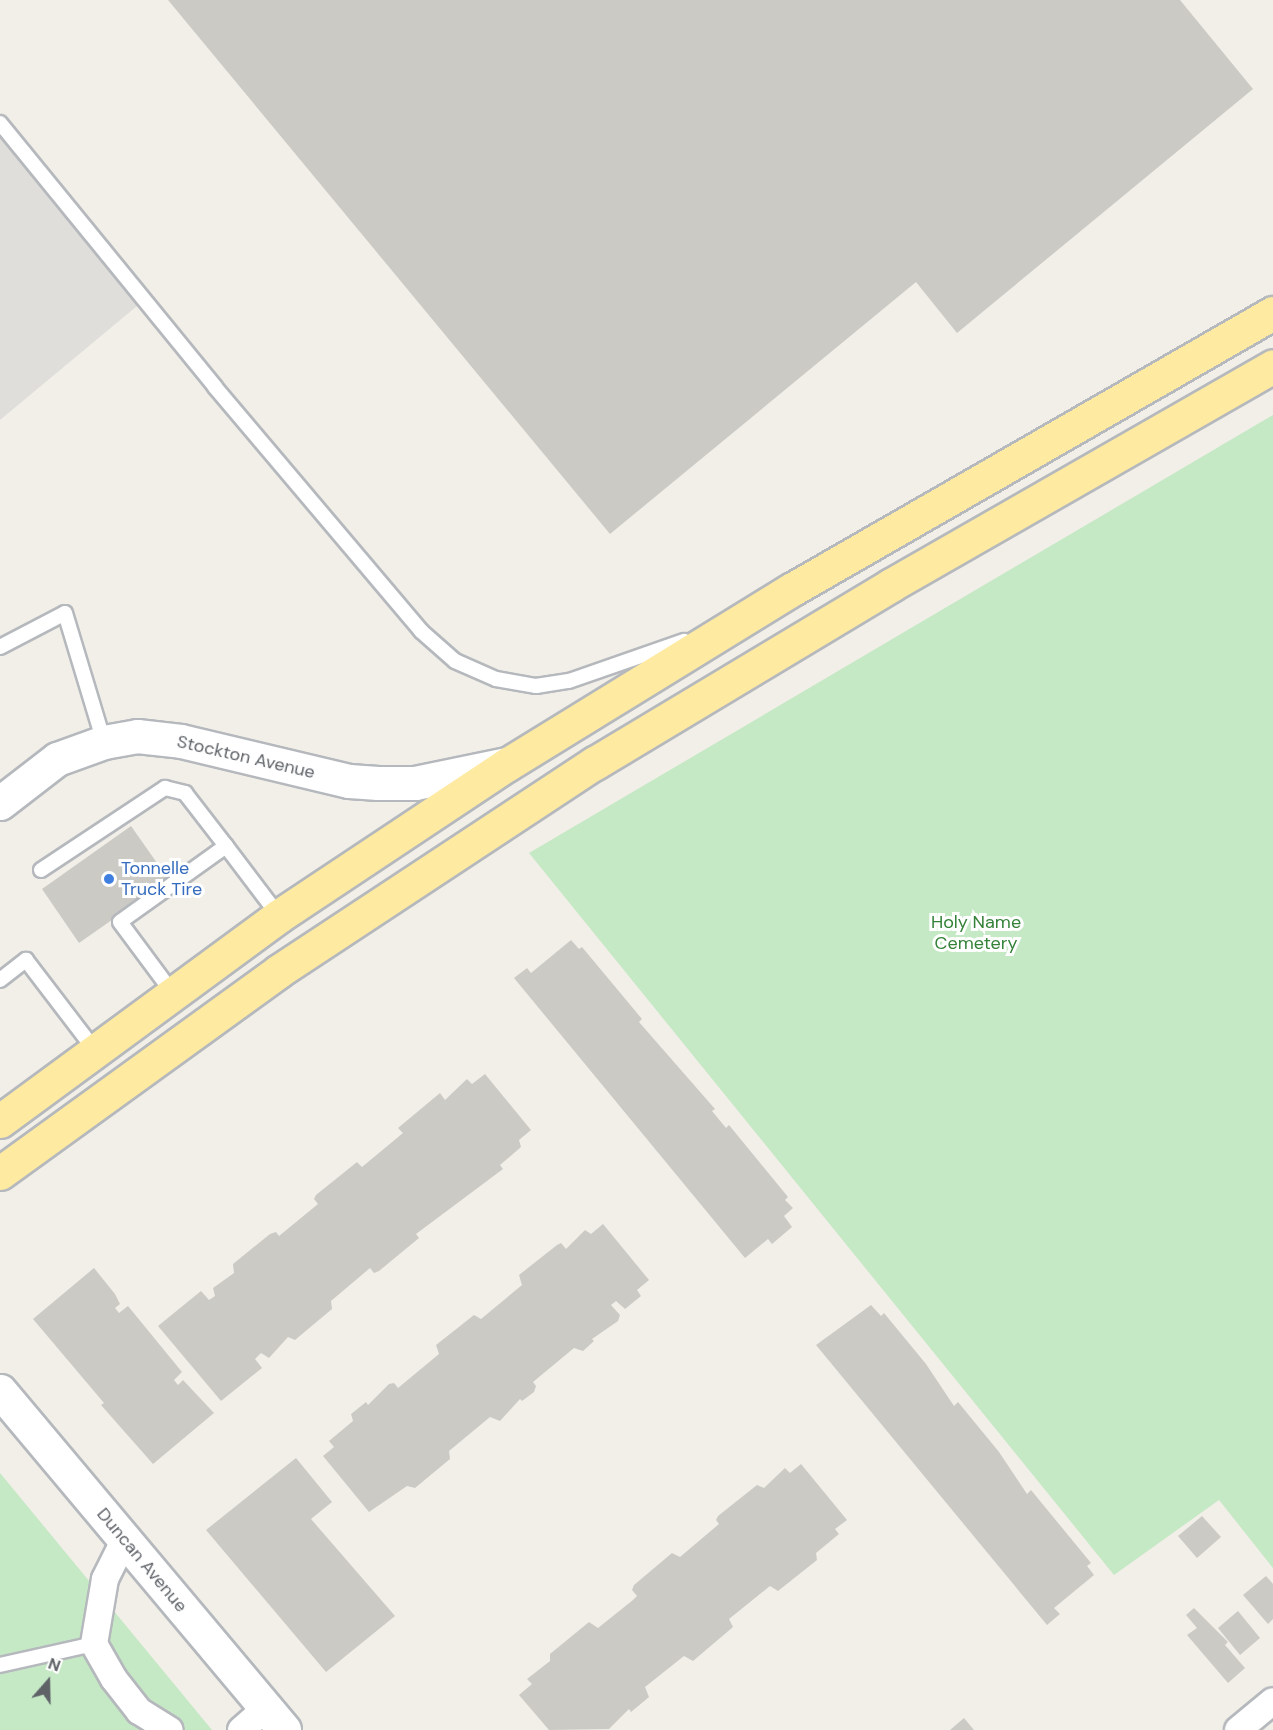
<!DOCTYPE html>
<html>
<head>
<meta charset="utf-8">
<style>
  body { margin:0 }
  #map { position:relative; width:1273px; height:1730px; overflow:hidden; background:#f1efe8; font-family:"DM Sans",sans-serif }
  div>[style] { position:absolute }
  .industrial>* { inset:0; background:#e0deda }
  .green>* { inset:0; background:#c5e8c5 }
  .building>* { inset:0; background:#cccac5 }
  .roads { filter:drop-shadow(2px 0 #b5b8bc) drop-shadow(-2px 0 #b5b8bc) drop-shadow(0 2px #b5b8bc) drop-shadow(0 -2px #b5b8bc) }
  .service>* { height:14px; margin:-7px; padding:0 7px; transform-origin:7px; border-radius:7px; background:#fff }
  .minor>* { height:26px; margin:-13px; padding:0 13px; transform-origin:13px; border-radius:13px; background:#fff }
  .secondary>* { height:33px; margin:-16.5px; padding:0 16.5px; transform-origin:16.5px; border-radius:16.5px; background:#fff }
  .trunk>* { height:33px; margin:-16.5px; padding:0 16.5px; transform-origin:16.5px; border-radius:16.5px; background:#feeaa1 }
  .dots>* { width:16px; height:16px; translate:-50% -50%; box-sizing:border-box; border:3px solid #fff; border-radius:50% }
  span { translate:-50% -50%; white-space:nowrap; text-align:center; line-height:1.15; -webkit-text-stroke:6px #fff; paint-order:stroke }
  .street-label { font-size:18px; color:#5f6368 }
  .shop-label { font-size:18px; color:#366cbe }
  .left { translate:0 -50%; text-align:left }
  .park-label { font-size:18px; color:#348238 }
  .north { position:absolute; left:18px; top:1652px; width:60px; height:60px; -webkit-text-stroke:4px #fff; paint-order:stroke; rotate:20deg; font-size:16px; font-weight:700; line-height:24px; text-align:center; color:#5f6368 }
  .north::after { content:''; display:block; margin:auto; width:21px; height:27px; background:#5f6368; clip-path:polygon(50% 0,100% 100%,50% 72%,0 100%) }
</style>
</head>
<body>
<div id="map">
  <div class="industrial">
    <div style="clip-path:polygon(0 135px,143px 301px,0 420px)"></div>
  </div>
  <div class="green">
    <div style="clip-path:polygon(1273px 415px,1273px 1568px,1219px 1500px,1114px 1575px,529px 853px)"></div>
    <div style="clip-path:polygon(0 1473px,212px 1730px,0 1730px)"></div>
  </div>
  <div class="building">
    <div style="clip-path:polygon(168px 0,1180px 0,1253px 89px,957px 333px,916px 282px,610px 534px)"></div>
    <div style="clip-path:polygon(131px 826px,169px 880px,79px 943px,42px 889px)"></div>
    <div style="clip-path:polygon(571px 940px,579px 949px,582px 947px,642px 1019px,639px 1022px,715px 1109px,712px 1111px,726px 1128px,729px 1125px,788px 1197px,785px 1200px,793px 1208px,784px 1216px,792px 1227px,772px 1244px,768px 1239px,745px 1258px,514px 978px,527px 968px,531px 973px)"></div>
    <div style="clip-path:polygon(485px 1074px,531px 1130px,519px 1140px,521px 1147px,500px 1165px,503px 1169px,416px 1234px,419px 1238px,379px 1271px,374px 1273px,370px 1268px,331px 1301px,332px 1309px,295px 1340px,288px 1337px,269px 1358px,261px 1353px,255px 1359px,262px 1368px,221px 1401px,158px 1326px,201px 1291px,209px 1300px,215px 1296px,213px 1288px,234px 1273px,233px 1264px,270px 1234px,276px 1232px,279px 1236px,318px 1204px,314px 1199px,316px 1195px,357px 1162px,362px 1167px,403px 1133px,398px 1128px,440px 1093px,445px 1100px,467px 1079px,472px 1084px)"></div>
    <div style="clip-path:polygon(603px 1224px,649px 1280px,637px 1290px,641px 1296px,625px 1309px,616px 1301px,611px 1305px,620px 1315px,618px 1321px,592px 1339px,594px 1341px,583px 1351px,574px 1348px,533px 1382px,536px 1386px,534px 1392px,522px 1401px,520px 1399px,500px 1421px,490px 1417px,449px 1451px,450px 1459px,415px 1488px,407px 1486px,369px 1512px,323px 1456px,334px 1447px,329px 1441px,353px 1421px,351px 1414px,366px 1402px,368px 1405px,389px 1384px,394px 1383px,398px 1388px,439px 1354px,436px 1345px,474px 1315px,481px 1319px,522px 1285px,519px 1275px,557px 1245px,561px 1243px,566px 1249px,585px 1230px,591px 1234px)"></div>
    <div style="clip-path:polygon(94px 1268px,115px 1294px,120px 1304px,115px 1308px,119px 1313px,128px 1306px,182px 1372px,174px 1380px,178px 1385px,183px 1380px,214px 1413px,153px 1464px,101px 1405px,104px 1403px,33px 1319px)"></div>
    <div style="clip-path:polygon(871px 1305px,881px 1316px,884px 1313px,926px 1364px,954px 1406px,958px 1402px,999px 1452px,1027px 1494px,1031px 1490px,1091px 1563px,1087px 1566px,1094px 1575px,1054px 1608px,1060px 1614px,1047px 1625px,816px 1345px)"></div>
    <div style="clip-path:polygon(296px 1458px,332px 1502px,311px 1519px,395px 1616px,326px 1672px,206px 1530px)"></div>
    <div style="clip-path:polygon(801px 1464px,847px 1520px,835px 1529px,839px 1534px,816px 1553px,817px 1560px,778px 1591px,770px 1586px,729px 1619px,733px 1627px,693px 1661px,684px 1656px,650px 1683px,645px 1687px,649px 1697px,631px 1712px,629px 1709px,609px 1729px,549px 1730px,519px 1695px,532px 1684px,527px 1679px,550px 1661px,550px 1654px,589px 1622px,598px 1628px,633px 1600px,637px 1596px,632px 1590px,634px 1585px,672px 1553px,680px 1557px,719px 1524px,716px 1520px,718px 1516px,757px 1485px,764px 1488px,785px 1468px,790px 1473px)"></div>
    <div style="clip-path:polygon(1202px 1516px,1221px 1537px,1197px 1558px,1178px 1536px)"></div>
    <div style="clip-path:polygon(1266px 1576px,1273px 1584px,1273px 1619px,1268px 1624px,1243px 1595px)"></div>
    <div style="clip-path:polygon(1194px 1608px,1228px 1642px,1225px 1645px,1245px 1668px,1228px 1683px,1187px 1635px,1197px 1628px,1186px 1615px)"></div>
    <div style="clip-path:polygon(1238px 1611px,1260px 1638px,1240px 1655px,1218px 1628px)"></div>
    <div style="clip-path:polygon(964px 1718px,974px 1730px,950px 1730px)"></div>
  </div>
  <div class="roads">
    <div class="service">
      <div style="left:0;top:123px;width:340px;rotate:50.8deg"></div>
      <div style="left:215px;top:387px;width:319px;rotate:49.8deg"></div>
      <div style="left:421px;top:631px;width:45px;rotate:41.4deg"></div>
      <div style="left:455px;top:661px;width:45px;rotate:23.7deg"></div>
      <div style="left:496px;top:679px;width:41px;rotate:9.9deg"></div>
      <div style="left:536px;top:686px;width:33px;rotate:-9deg"></div>
      <div style="left:569px;top:681px;width:122px;rotate:-19.2deg"></div>
      <div style="left:0;top:647px;width:73px;rotate:-27.6deg"></div>
      <div style="left:65px;top:613px;width:135px;rotate:73.2deg"></div>
      <div style="left:226px;top:846px;width:88px;rotate:52.9deg"></div>
      <div style="left:41px;top:870px;width:149px;rotate:-33.5deg"></div>
      <div style="left:165px;top:788px;width:21px;rotate:14deg"></div>
      <div style="left:185px;top:793px;width:67px;rotate:52.3deg"></div>
      <div style="left:226px;top:846px;width:130px;rotate:144.4deg"></div>
      <div style="left:120px;top:922px;width:87px;rotate:53.4deg"></div>
      <div style="left:0;top:980px;width:33px;rotate:-38deg"></div>
      <div style="left:26px;top:960px;width:112px;rotate:52.6deg"></div>
      <div style="left:0;top:1665px;width:96px;rotate:-12.6deg"></div>
    </div>
    <div class="minor">
      <div style="left:125px;top:1539px;width:45px;rotate:116.6deg"></div>
      <div style="left:105px;top:1579px;width:66px;rotate:99.6deg"></div>
      <div style="left:94px;top:1644px;width:40px;rotate:60.3deg"></div>
      <div style="left:114px;top:1679px;width:41px;rotate:52deg"></div>
      <div style="left:139px;top:1711px;width:36px;rotate:32deg"></div>
      <div style="left:241px;top:1730px;width:33px;rotate:-41deg"></div>
      <div style="left:1238px;top:1730px;width:45px;rotate:-39.6deg"></div>
    </div>
    <div class="secondary">
      <div style="left:0;top:803px;width:72px;rotate:-37.7deg"></div>
      <div style="left:57px;top:759px;width:50px;rotate:-19.9deg"></div>
      <div style="left:104px;top:742px;width:34px;rotate:-10deg"></div>
      <div style="left:137px;top:736px;width:44px;rotate:6.5deg"></div>
      <div style="left:181px;top:741px;width:173px;rotate:13.4deg"></div>
      <div style="left:349px;top:781px;width:29px;rotate:4deg"></div>
      <div style="left:378px;top:783px;width:37px"></div>
      <div style="left:415px;top:783px;width:94px;rotate:-11.7deg"></div>
      <div style="left:0;top:1391px;width:442px;rotate:50deg"></div>
    </div>
    <div class="trunk">
      <div style="left:0;top:1121px;width:346px;rotate:-36.3deg"></div>
      <div style="left:279px;top:916px;width:275px;rotate:-33.6deg"></div>
      <div style="left:508px;top:764px;width:332px;rotate:-31.6deg"></div>
      <div style="left:791px;top:590px;width:556px;rotate:-29.89deg"></div>
      <div style="left:0;top:1173px;width:344px;rotate:-35.9deg"></div>
      <div style="left:279px;top:971px;width:378px;rotate:-33.4deg"></div>
      <div style="left:595px;top:763px;width:345px;rotate:-31deg"></div>
      <div style="left:891px;top:585px;width:440px;rotate:-29.8deg"></div>
    </div>
  </div>
  <div class="dots">
    <div style="left:109px;top:879px;background:#3f7fe0"></div>
  </div>
  <div class="street-label">
    <span style="left:246px;top:757px;rotate:13deg">Stockton Avenue</span>
    <span style="left:142px;top:1560px;rotate:50deg">Duncan Avenue</span>
  </div>
  <div class="shop-label">
    <span class="left" style="left:121px;top:879px">Tonnelle<br>Truck Tire</span>
  </div>
  <div class="park-label">
    <span style="left:976px;top:933px">Holy Name<br>Cemetery</span>
  </div>
  <div class="north">N</div>
</div>
</body>
</html>
